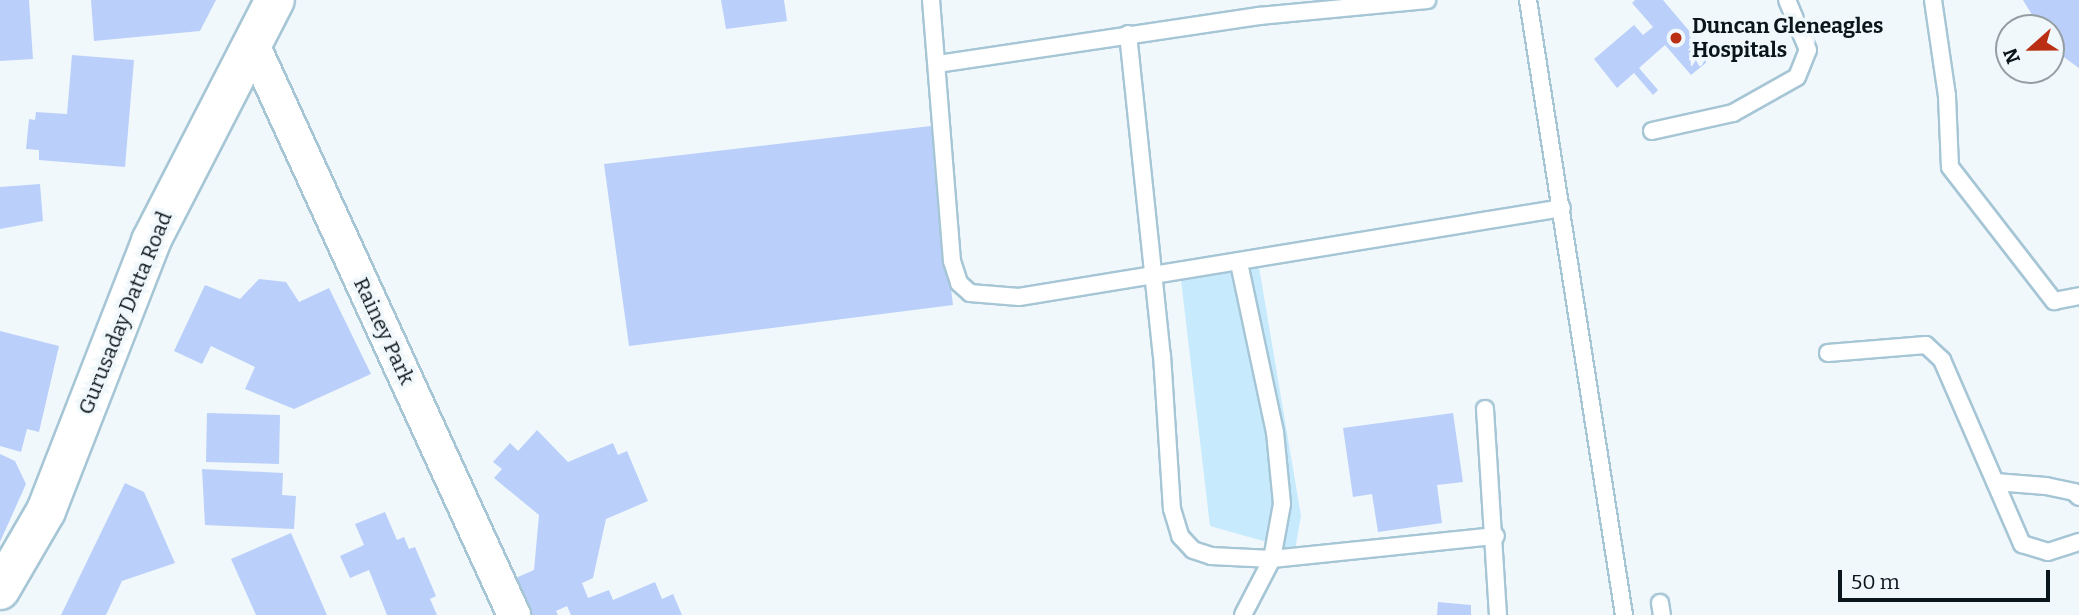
<!DOCTYPE html>
<html>
<head>
<meta charset="utf-8">
<style>
  body { margin:0 }
  #map { position:relative; width:2079px; height:615px; overflow:hidden; background:#f1f8fb; font-family:Bitter,serif }
  div>[style] { position:absolute }
  .green>* { inset:0; background:#c7eafd }
  .building>* { inset:0; background:#bad0fb }
  .roads { filter:drop-shadow(2px 0 #a6c6d6) drop-shadow(-2px 0 #a6c6d6) drop-shadow(0 2px #a6c6d6) drop-shadow(0 -2px #a6c6d6) }
  .service>* { height:16px; margin:-8px; padding:0 8px; transform-origin:8px; border-radius:8px; background:#fff }
  .minor>* { height:32px; margin:-16px; padding:0 16px; transform-origin:16px; border-radius:16px; background:#fff }
  .tertiary>* { height:38px; margin:-19px; padding:0 19px; transform-origin:19px; border-radius:19px; background:#fff }
  .dots>* { width:19px; height:19px; translate:-50% -50%; box-sizing:border-box; border:4px solid #f1f8fb; border-radius:50% }
  span { translate:-50% -50%; white-space:nowrap; text-align:center; line-height:1.15; -webkit-text-stroke:7px #f1f8fb; paint-order:stroke }
  .poi-label { font-size:21px; color:#0a161c; font-weight:700 }
  .left { translate:0 -50%; text-align:left }
  .street-label { font-size:21px; color:#0a161c }
  .north { position:absolute; left:1995px; top:14px; width:70px; height:70px; box-sizing:border-box; background:#f1f8fb; border:2px solid #959ea2; border-radius:50%; rotate:249deg; font-size:19px; font-weight:700; line-height:28px; text-align:center; color:#0a161c }
  .north::after { content:''; display:block; margin:auto; width:24px; height:32px; background:#ba2e13; clip-path:polygon(50% 0,100% 100%,50% 72%,0 100%) }
  .scale { position:absolute; left:1838px; top:570px; width:212px; height:32px; box-sizing:border-box; border:4px solid #0a161c; border-top:0; padding-left:9px; font-size:21px; line-height:24px; white-space:nowrap; color:#0a161c; -webkit-text-stroke:5px #f1f8fb; paint-order:stroke }
</style>
</head>
<body>
<div id="map">
  <div class="green">
    <div style="clip-path:polygon(1259px 267px,1301px 516px,1295px 550px,1210px 526px,1181px 280px)"></div>
  </div>
  <div class="building">
    <div style="clip-path:polygon(0 0,29px 0,33px 59px,0 61px)"></div>
    <div style="clip-path:polygon(91px 0,216px 0,200px 31px,94px 41px)"></div>
    <div style="clip-path:polygon(721px 0,784px 0,787px 21px,726px 29px)"></div>
    <div style="clip-path:polygon(1635px 0,1663px 0,1712px 58px,1691px 75px,1665px 45px,1639px 68px,1658px 90px,1653px 95px,1634px 73px,1617px 88px,1594px 59px,1634px 25px,1643px 35px,1653px 27px,1632px 3px)"></div>
    <div style="clip-path:polygon(2023px 0,2079px 0,2079px 68px,2051px 48px,2051px 28px,2040px 28px)"></div>
    <div style="clip-path:polygon(72px 55px,134px 60px,125px 167px,39px 160px,39px 150px,26px 149px,29px 119px,35px 120px,36px 112px,67px 114px)"></div>
    <div style="clip-path:polygon(931px 126px,953px 305px,629px 346px,604px 164px)"></div>
    <div style="clip-path:polygon(40px 184px,43px 221px,0 229px,0 187px)"></div>
    <div style="clip-path:polygon(259px 279px,286px 282px,299px 302px,329px 288px,371px 374px,294px 409px,245px 389px,255px 367px,211px 346px,202px 364px,174px 351px,205px 285px,240px 299px)"></div>
    <div style="clip-path:polygon(0 331px,59px 346px,39px 432px,27px 429px,21px 452px,0 446px)"></div>
    <div style="clip-path:polygon(207px 413px,280px 415px,279px 464px,206px 462px)"></div>
    <div style="clip-path:polygon(1453px 413px,1463px 482px,1437px 485px,1442px 523px,1378px 532px,1372px 494px,1353px 497px,1343px 428px)"></div>
    <div style="clip-path:polygon(537px 430px,568px 462px,613px 443px,618px 455px,627px 451px,648px 501px,606px 519px,593px 578px,582px 583px,588px 598px,609px 590px,613px 600px,655px 582px,662px 599px,673px 594px,682px 615px,571px 615px,567px 606px,556px 611px,558px 615px,526px 615px,511px 580px,534px 570px,539px 515px,494px 478px,502px 469px,493px 462px,510px 443px,518px 451px)"></div>
    <div style="clip-path:polygon(0 454px,15px 461px,26px 484px,0 542px)"></div>
    <div style="clip-path:polygon(202px 469px,283px 473px,282px 495px,296px 496px,294px 529px,205px 525px)"></div>
    <div style="clip-path:polygon(125px 483px,144px 492px,175px 563px,122px 581px,106px 615px,61px 615px)"></div>
    <div style="clip-path:polygon(385px 512px,397px 540px,404px 537px,409px 549px,415px 547px,436px 596px,430px 599px,437px 615px,387px 615px,369px 570px,350px 578px,340px 556px,364px 545px,355px 524px)"></div>
    <div style="clip-path:polygon(291px 533px,327px 615px,256px 615px,231px 559px)"></div>
    <div style="clip-path:polygon(1438px 602px,1471px 605px,1471px 615px,1437px 615px)"></div>
  </div>
  <div class="roads">
    <div class="service">
      <div style="left:931px;top:0;width:262px;rotate:85.4deg"></div>
      <div style="left:952px;top:261px;width:23px;rotate:72deg"></div>
      <div style="left:959px;top:283px;width:15px;rotate:42deg"></div>
      <div style="left:970px;top:293px;width:49px;rotate:4.7deg"></div>
      <div style="left:1019px;top:297px;width:550px;rotate:-9.31deg"></div>
      <div style="left:1528px;top:0;width:622px;rotate:81.13deg"></div>
      <div style="left:1933px;top:0;width:97px;rotate:81.7deg"></div>
      <div style="left:1947px;top:96px;width:71px;rotate:87.6deg"></div>
      <div style="left:1950px;top:167px;width:170px;rotate:52.2deg"></div>
      <div style="left:2054px;top:301px;width:25px;rotate:-11deg"></div>
      <div style="left:1128px;top:34px;width:323px;rotate:84deg"></div>
      <div style="left:1162px;top:355px;width:154px;rotate:86.3deg"></div>
      <div style="left:1172px;top:509px;width:28px;rotate:73deg"></div>
      <div style="left:1180px;top:536px;width:19px;rotate:47deg"></div>
      <div style="left:1193px;top:550px;width:19px;rotate:18deg"></div>
      <div style="left:1211px;top:556px;width:61px;rotate:2.8deg"></div>
      <div style="left:1272px;top:559px;width:225px;rotate:-5.9deg"></div>
      <div style="left:938px;top:64px;width:325px;rotate:-8.5deg"></div>
      <div style="left:1259px;top:16px;width:169px;rotate:-5.4deg"></div>
      <div style="left:1652px;top:131px;width:83px;rotate:-12.5deg"></div>
      <div style="left:1733px;top:113px;width:73px;rotate:-29.4deg"></div>
      <div style="left:1797px;top:77px;width:29px;rotate:-68deg"></div>
      <div style="left:1808px;top:50px;width:54px;rotate:-112.8deg"></div>
      <div style="left:1239px;top:263px;width:173px;rotate:78deg"></div>
      <div style="left:1275px;top:432px;width:72px;rotate:84.4deg"></div>
      <div style="left:1282px;top:504px;width:56px;rotate:100.3deg"></div>
      <div style="left:1272px;top:559px;width:63px;rotate:117.4deg"></div>
      <div style="left:1828px;top:353px;width:98px;rotate:-4.7deg"></div>
      <div style="left:1926px;top:345px;width:22px;rotate:43deg"></div>
      <div style="left:1942px;top:360px;width:201px;rotate:66.5deg"></div>
      <div style="left:2022px;top:544px;width:27px;rotate:17deg"></div>
      <div style="left:2048px;top:552px;width:33px;rotate:-18deg"></div>
      <div style="left:1485px;top:409px;width:206px;rotate:86.4deg"></div>
      <div style="left:1995px;top:482px;width:51px;rotate:4.5deg"></div>
      <div style="left:2046px;top:486px;width:29px;rotate:12deg"></div>
      <div style="left:2074px;top:492px;width:7px;rotate:45deg"></div>
      <div style="left:1660px;top:603px;width:12px;rotate:81deg"></div>
    </div>
    <div class="minor">
      <div style="left:254px;top:47px;width:625px;rotate:65.4deg"></div>
    </div>
    <div class="tertiary">
      <div style="left:0;top:590px;width:91px;rotate:-59.8deg"></div>
      <div style="left:46px;top:511px;width:290px;rotate:-68.7deg"></div>
      <div style="left:151px;top:241px;width:271px;rotate:-62.8deg"></div>
    </div>
  </div>
  <div class="dots">
    <div style="left:1676px;top:38px;background:#ba2e13"></div>
  </div>
  <div class="poi-label">
    <span class="left" style="left:1692px;top:38px">Duncan Gleneagles<br>Hospitals</span>
  </div>
  <div class="street-label">
    <span style="left:125px;top:313px;rotate:-68deg">Gurusaday Datta Road</span>
    <span style="left:384px;top:331px;rotate:65deg">Rainey Park</span>
  </div>
  <div class="north">N</div>
  <div class="scale">50 m</div>
</div>
</body>
</html>
